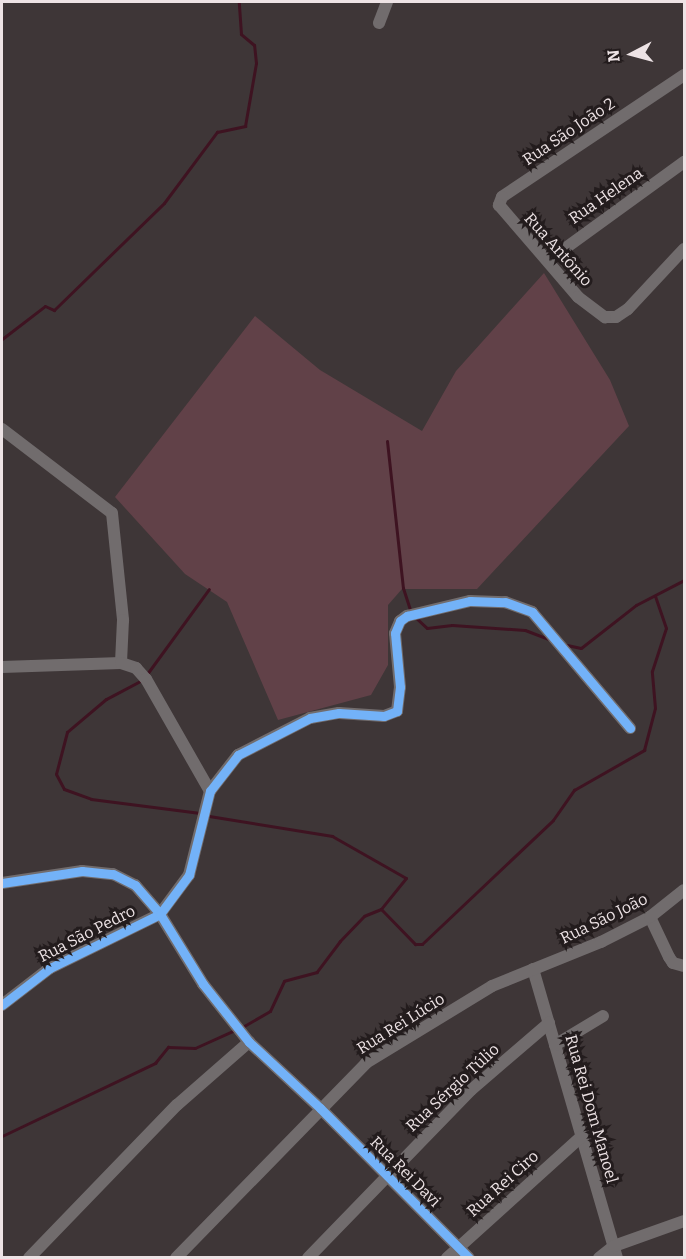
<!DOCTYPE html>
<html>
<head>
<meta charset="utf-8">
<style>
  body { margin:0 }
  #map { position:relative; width:686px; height:1259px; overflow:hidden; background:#3e3637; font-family:Bitter,serif }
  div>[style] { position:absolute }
  .green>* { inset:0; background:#614148 }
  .stream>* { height:3px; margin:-1.5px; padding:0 1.5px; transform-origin:1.5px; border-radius:1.5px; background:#3e1321 }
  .minor>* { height:12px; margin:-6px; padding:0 6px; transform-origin:6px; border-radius:6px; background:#716c6d }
  .cycleway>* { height:9px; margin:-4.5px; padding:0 4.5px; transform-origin:4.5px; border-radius:4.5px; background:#73b2f8 }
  span { translate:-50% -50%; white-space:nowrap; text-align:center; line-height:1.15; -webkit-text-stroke:6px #231c1d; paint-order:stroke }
  .street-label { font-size:16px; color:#ede3e5 }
  .frame { position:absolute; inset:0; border:3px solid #ede3e5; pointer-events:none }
  .north { position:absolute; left:602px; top:24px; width:60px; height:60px; -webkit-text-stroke:4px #231c1d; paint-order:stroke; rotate:264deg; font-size:16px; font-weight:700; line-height:24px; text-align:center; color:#ede3e5 }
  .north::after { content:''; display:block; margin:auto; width:21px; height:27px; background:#ede3e5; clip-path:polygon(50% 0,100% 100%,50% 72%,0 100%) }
</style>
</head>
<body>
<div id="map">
  <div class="green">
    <div style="clip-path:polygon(544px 273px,610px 380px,629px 426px,477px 589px,402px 589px,388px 605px,388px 665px,371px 695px,278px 720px,227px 602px,185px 574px,115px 497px,255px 316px,320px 370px,422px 431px,456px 371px)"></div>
  </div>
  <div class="stream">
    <div style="left:2px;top:339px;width:54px;rotate:-37.5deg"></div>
    <div style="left:45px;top:306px;width:10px;rotate:24deg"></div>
    <div style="left:54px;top:310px;width:153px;rotate:-44.2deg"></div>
    <div style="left:164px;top:203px;width:89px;rotate:-53.3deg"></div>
    <div style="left:217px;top:132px;width:29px;rotate:-12deg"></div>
    <div style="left:245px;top:126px;width:64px;rotate:-80.1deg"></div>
    <div style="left:256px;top:63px;width:18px;rotate:-96deg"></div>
    <div style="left:254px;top:45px;width:17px;rotate:-140deg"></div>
    <div style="left:241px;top:34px;width:32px;rotate:-94deg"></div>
    <div style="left:387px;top:441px;width:148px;rotate:83.8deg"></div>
    <div style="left:403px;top:588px;width:25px;rotate:72deg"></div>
    <div style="left:415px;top:617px;width:16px;rotate:43deg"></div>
    <div style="left:427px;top:628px;width:25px;rotate:-7deg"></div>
    <div style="left:452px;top:625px;width:73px;rotate:3.9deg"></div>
    <div style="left:525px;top:630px;width:26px;rotate:21deg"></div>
    <div style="left:567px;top:645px;width:14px;rotate:12deg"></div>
    <div style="left:581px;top:648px;width:70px;rotate:-38deg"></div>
    <div style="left:636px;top:605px;width:54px;rotate:-27.5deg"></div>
    <div style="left:147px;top:674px;width:105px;rotate:-53.9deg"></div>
    <div style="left:144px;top:679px;width:43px;rotate:152.2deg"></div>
    <div style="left:106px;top:699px;width:51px;rotate:139.8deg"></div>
    <div style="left:67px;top:732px;width:43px;rotate:104.7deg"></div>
    <div style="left:56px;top:774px;width:17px;rotate:62deg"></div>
    <div style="left:64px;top:789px;width:29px;rotate:20deg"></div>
    <div style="left:91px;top:799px;width:110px;rotate:7.3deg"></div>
    <div style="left:209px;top:816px;width:125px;rotate:9.2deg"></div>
    <div style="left:332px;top:836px;width:85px;rotate:29.6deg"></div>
    <div style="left:406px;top:878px;width:40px;rotate:129deg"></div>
    <div style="left:381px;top:909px;width:18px;rotate:158deg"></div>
    <div style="left:364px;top:916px;width:35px;rotate:134deg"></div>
    <div style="left:340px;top:941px;width:39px;rotate:127deg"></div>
    <div style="left:317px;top:972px;width:34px;rotate:165deg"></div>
    <div style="left:284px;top:981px;width:33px;rotate:115deg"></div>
    <div style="left:270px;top:1011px;width:34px;rotate:150deg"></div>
    <div style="left:381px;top:909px;width:49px;rotate:45.8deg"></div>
    <div style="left:415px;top:944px;width:7px"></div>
    <div style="left:422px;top:944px;width:180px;rotate:-43.4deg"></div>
    <div style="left:553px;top:820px;width:37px;rotate:-55deg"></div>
    <div style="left:574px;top:790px;width:81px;rotate:-29.7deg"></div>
    <div style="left:644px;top:750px;width:43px;rotate:-75.3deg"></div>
    <div style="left:655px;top:708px;width:37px;rotate:-95deg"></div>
    <div style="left:652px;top:671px;width:45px;rotate:-72deg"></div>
    <div style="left:666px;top:628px;width:34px;rotate:-109deg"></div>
    <div style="left:2px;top:1136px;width:170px;rotate:-25.5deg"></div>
    <div style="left:155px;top:1063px;width:21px;rotate:-51deg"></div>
    <div style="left:168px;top:1047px;width:27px;rotate:2deg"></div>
    <div style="left:195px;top:1048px;width:44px;rotate:-24.2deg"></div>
  </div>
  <div class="minor">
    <div style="left:379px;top:23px;width:22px;rotate:-69deg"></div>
    <div style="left:684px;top:75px;width:219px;rotate:146.2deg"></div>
    <div style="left:502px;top:197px;width:9px;rotate:111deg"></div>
    <div style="left:499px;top:205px;width:121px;rotate:49.3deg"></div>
    <div style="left:578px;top:297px;width:34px;rotate:37deg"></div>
    <div style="left:605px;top:317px;width:11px"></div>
    <div style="left:616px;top:317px;width:14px;rotate:-34deg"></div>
    <div style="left:628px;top:309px;width:82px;rotate:-47deg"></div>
    <div style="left:549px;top:260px;width:167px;rotate:-36deg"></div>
    <div style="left:2px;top:429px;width:138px;rotate:37.4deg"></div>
    <div style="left:112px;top:513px;width:108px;rotate:84.1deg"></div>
    <div style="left:123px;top:620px;width:43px;rotate:92.7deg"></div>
    <div style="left:2px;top:667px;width:119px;rotate:-1.9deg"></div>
    <div style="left:121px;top:663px;width:16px;rotate:18deg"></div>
    <div style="left:136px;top:668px;width:15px;rotate:48deg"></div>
    <div style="left:146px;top:679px;width:129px;rotate:60.3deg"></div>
    <div style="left:2px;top:883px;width:81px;rotate:-8.5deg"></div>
    <div style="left:82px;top:871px;width:31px;rotate:6deg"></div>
    <div style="left:113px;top:874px;width:25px;rotate:27deg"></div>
    <div style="left:135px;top:885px;width:38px;rotate:49deg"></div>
    <div style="left:160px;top:914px;width:82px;rotate:58.4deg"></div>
    <div style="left:203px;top:984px;width:74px;rotate:51.6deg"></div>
    <div style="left:249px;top:1042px;width:97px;rotate:42.9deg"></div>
    <div style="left:320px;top:1108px;width:211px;rotate:45.2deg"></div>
    <div style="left:650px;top:917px;width:44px;rotate:64.6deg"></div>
    <div style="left:669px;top:957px;width:7px;rotate:56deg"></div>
    <div style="left:673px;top:963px;width:11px;rotate:15deg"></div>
    <div style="left:533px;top:969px;width:301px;rotate:73.8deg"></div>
    <div style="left:2px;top:1005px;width:61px;rotate:-37.6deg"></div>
    <div style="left:50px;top:968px;width:123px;rotate:-26.1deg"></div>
    <div style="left:160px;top:914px;width:49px;rotate:-53.4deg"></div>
    <div style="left:189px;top:875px;width:87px;rotate:-76deg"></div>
    <div style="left:210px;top:791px;width:46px;rotate:-52.1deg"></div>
    <div style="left:238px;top:755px;width:81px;rotate:-27.2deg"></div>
    <div style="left:310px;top:718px;width:29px;rotate:-10deg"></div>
    <div style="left:339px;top:713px;width:45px;rotate:3.8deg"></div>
    <div style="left:384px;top:716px;width:14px;rotate:-21deg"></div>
    <div style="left:397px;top:711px;width:24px;rotate:-83deg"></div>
    <div style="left:400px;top:687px;width:54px;rotate:-95.3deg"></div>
    <div style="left:395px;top:633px;width:13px;rotate:-67deg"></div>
    <div style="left:400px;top:621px;width:9px;rotate:-36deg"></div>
    <div style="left:407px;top:616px;width:65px;rotate:-13.4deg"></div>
    <div style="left:470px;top:601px;width:35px;rotate:2deg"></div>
    <div style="left:505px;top:602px;width:29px;rotate:20deg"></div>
    <div style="left:532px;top:612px;width:152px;rotate:49.8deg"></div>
    <div style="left:555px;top:1045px;width:56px;rotate:-31.1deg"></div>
    <div style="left:29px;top:1258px;width:213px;rotate:-46deg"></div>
    <div style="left:177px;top:1105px;width:96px;rotate:-41.2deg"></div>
    <div style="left:176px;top:1258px;width:272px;rotate:-45.7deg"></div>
    <div style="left:366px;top:1063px;width:148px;rotate:-31.4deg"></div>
    <div style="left:492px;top:986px;width:118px;rotate:-22deg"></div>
    <div style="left:601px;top:942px;width:55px;rotate:-27deg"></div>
    <div style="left:650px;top:917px;width:43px;rotate:-38.5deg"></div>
    <div style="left:308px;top:1258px;width:234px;rotate:-45.9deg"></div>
    <div style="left:471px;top:1090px;width:103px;rotate:-40.7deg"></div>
    <div style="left:447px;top:1258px;width:182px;rotate:-42.1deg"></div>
    <div style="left:599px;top:1258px;width:19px;rotate:-39deg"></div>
    <div style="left:614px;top:1246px;width:74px;rotate:-19.7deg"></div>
  </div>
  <div class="cycleway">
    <div style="left:2px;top:883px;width:81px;rotate:-8.5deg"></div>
    <div style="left:82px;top:871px;width:31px;rotate:6deg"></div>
    <div style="left:113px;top:874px;width:25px;rotate:27deg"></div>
    <div style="left:135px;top:885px;width:38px;rotate:49deg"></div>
    <div style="left:160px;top:914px;width:82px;rotate:58.4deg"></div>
    <div style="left:203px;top:984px;width:74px;rotate:51.6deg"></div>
    <div style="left:249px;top:1042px;width:97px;rotate:42.9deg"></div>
    <div style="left:320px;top:1108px;width:211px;rotate:45.2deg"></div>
    <div style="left:2px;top:1005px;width:61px;rotate:-37.6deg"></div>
    <div style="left:50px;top:968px;width:123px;rotate:-26.1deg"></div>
    <div style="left:160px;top:914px;width:49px;rotate:-53.4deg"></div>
    <div style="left:189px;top:875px;width:87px;rotate:-76deg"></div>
    <div style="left:210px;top:791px;width:46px;rotate:-52.1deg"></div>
    <div style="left:238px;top:755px;width:81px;rotate:-27.2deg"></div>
    <div style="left:310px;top:718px;width:29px;rotate:-10deg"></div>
    <div style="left:339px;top:713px;width:45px;rotate:3.8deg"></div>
    <div style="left:384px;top:716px;width:14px;rotate:-21deg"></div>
    <div style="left:397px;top:711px;width:24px;rotate:-83deg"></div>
    <div style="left:400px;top:687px;width:54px;rotate:-95.3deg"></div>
    <div style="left:395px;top:633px;width:13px;rotate:-67deg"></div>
    <div style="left:400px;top:621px;width:9px;rotate:-36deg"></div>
    <div style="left:407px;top:616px;width:65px;rotate:-13.4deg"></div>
    <div style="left:470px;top:601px;width:35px;rotate:2deg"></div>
    <div style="left:505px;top:602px;width:29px;rotate:20deg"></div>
    <div style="left:532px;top:612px;width:152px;rotate:49.8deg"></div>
  </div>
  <div class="street-label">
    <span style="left:569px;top:132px;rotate:-34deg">Rua São João 2</span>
    <span style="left:606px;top:196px;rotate:-35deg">Rua Helena</span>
    <span style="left:558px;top:250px;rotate:48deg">Rua Antônio</span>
    <span style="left:604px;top:919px;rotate:-26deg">Rua São João</span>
    <span style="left:87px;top:934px;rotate:-27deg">Rua São Pedro</span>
    <span style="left:401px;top:1024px;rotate:-32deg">Rua Rei Lúcio</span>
    <span style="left:453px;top:1088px;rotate:-43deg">Rua Sérgio Túlio</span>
    <span style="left:591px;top:1109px;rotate:74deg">Rua Rei Dom Manoel</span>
    <span style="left:405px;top:1172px;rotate:45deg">Rua Rei Davi</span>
    <span style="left:503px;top:1184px;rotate:-42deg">Rua Rei Ciro</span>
  </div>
  <div class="frame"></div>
  <div class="north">N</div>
</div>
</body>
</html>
